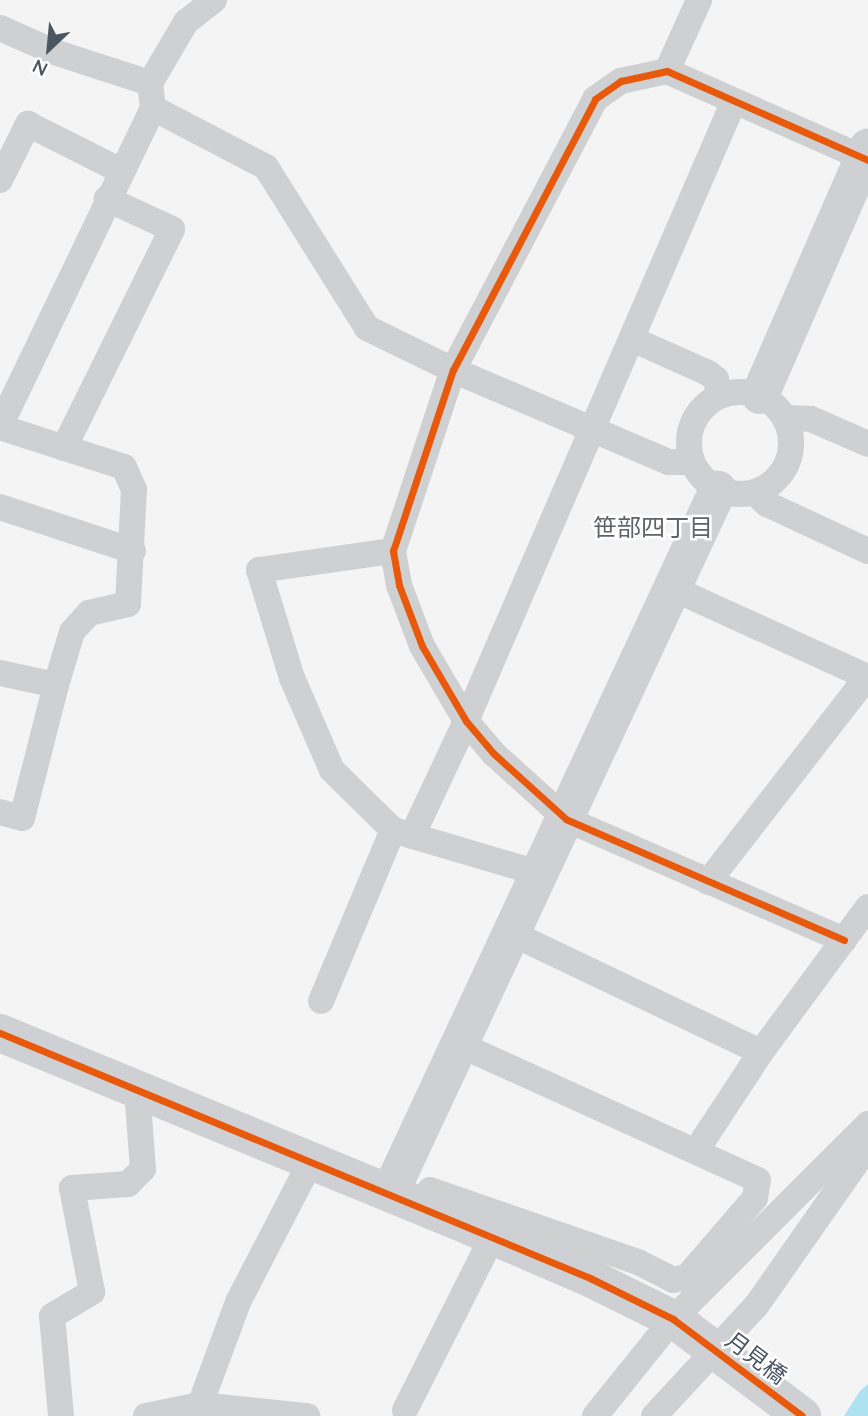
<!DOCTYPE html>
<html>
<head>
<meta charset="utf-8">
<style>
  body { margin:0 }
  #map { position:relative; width:868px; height:1416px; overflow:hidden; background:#f4f4f4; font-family:Quicksand,"Noto Sans JP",sans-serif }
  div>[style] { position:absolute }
  .water>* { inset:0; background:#aee2f0 }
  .street>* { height:26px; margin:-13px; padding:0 13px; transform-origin:13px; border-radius:13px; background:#ced0d2 }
  .street>.ring { margin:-13px; padding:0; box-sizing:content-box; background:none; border:26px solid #ced0d2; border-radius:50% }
  .secondary>* { height:38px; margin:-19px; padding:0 19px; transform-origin:19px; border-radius:19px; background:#ced0d4 }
  .secondary-bridge>* { height:38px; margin:-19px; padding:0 19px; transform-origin:19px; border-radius:19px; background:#ced0d4 }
  .cycleway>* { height:7px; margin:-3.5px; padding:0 3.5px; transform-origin:3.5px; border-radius:3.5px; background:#e8590c }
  span { translate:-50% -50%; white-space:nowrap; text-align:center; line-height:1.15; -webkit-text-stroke:5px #fff; paint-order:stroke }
  .street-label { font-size:23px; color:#4a5661 }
  .neighbourhood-label { font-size:24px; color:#5f6368 }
  .north { position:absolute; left:14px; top:14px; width:70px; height:70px; -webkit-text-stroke:5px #fff; paint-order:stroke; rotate:206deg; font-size:19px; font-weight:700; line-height:28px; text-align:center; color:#4a5661 }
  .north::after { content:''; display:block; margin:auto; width:24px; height:32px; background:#4a5661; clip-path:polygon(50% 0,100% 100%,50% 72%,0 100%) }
</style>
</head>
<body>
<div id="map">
  <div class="water">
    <div style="clip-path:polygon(868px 1384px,868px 1416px,844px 1416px,860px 1391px)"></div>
  </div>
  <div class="street">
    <div style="left:214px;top:0;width:36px;rotate:142deg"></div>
    <div style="left:186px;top:22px;width:71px;rotate:120.5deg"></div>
    <div style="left:150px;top:83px;width:25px;rotate:83deg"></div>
    <div style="left:153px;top:108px;width:127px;rotate:27.6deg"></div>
    <div style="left:266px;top:167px;width:190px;rotate:57.9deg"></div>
    <div style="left:367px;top:328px;width:96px;rotate:26deg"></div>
    <div style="left:453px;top:370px;width:235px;rotate:23.1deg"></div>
    <div style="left:669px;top:462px;width:23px"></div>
    <div style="left:0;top:28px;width:59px;rotate:24deg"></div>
    <div style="left:54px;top:52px;width:101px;rotate:17.9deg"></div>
    <div style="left:667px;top:71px;width:78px;rotate:-65.7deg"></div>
    <div style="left:0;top:180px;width:63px;rotate:-63.4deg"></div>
    <div style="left:28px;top:124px;width:104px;rotate:26.8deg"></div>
    <div style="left:632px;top:339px;width:83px;rotate:24.1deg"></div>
    <div style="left:708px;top:373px;width:10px;rotate:37deg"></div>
    <div style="left:716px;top:379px;width:17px;rotate:80deg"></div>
    <div class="ring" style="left:689px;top:392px;width:76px;height:76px"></div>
    <div style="left:786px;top:418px;width:25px;rotate:2deg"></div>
    <div style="left:811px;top:419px;width:62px;rotate:23.7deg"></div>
    <div style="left:0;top:426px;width:353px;rotate:-64.3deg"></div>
    <div style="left:0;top:427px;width:130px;rotate:17.9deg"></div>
    <div style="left:124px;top:467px;width:24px;rotate:66deg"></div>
    <div style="left:134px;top:489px;width:115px;rotate:93deg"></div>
    <div style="left:128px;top:604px;width:40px;rotate:167deg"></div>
    <div style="left:89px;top:613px;width:25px;rotate:132deg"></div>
    <div style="left:72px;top:632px;width:55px;rotate:106.8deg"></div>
    <div style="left:64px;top:448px;width:244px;rotate:-63.7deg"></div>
    <div style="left:172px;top:229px;width:72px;rotate:-155.2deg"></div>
    <div style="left:755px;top:493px;width:16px;rotate:43deg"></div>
    <div style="left:767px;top:504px;width:111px;rotate:25deg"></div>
    <div style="left:0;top:507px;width:140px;rotate:18.3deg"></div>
    <div style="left:672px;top:588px;width:214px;rotate:24.5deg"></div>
    <div style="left:0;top:673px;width:57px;rotate:12.1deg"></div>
    <div style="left:56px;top:685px;width:137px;rotate:104.3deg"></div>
    <div style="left:22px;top:818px;width:23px;rotate:-165deg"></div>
    <div style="left:396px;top:831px;width:148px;rotate:16.5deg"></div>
    <div style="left:412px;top:836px;width:127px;rotate:-64.8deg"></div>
    <div style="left:466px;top:721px;width:675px;rotate:-66.62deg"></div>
    <div style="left:708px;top:882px;width:261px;rotate:-52.2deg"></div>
    <div style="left:509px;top:932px;width:279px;rotate:25.5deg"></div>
    <div style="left:844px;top:940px;width:303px;rotate:-156.5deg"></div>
    <div style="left:566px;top:819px;width:97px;rotate:-137.9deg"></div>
    <div style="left:494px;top:754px;width:43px;rotate:-130.3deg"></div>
    <div style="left:466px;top:721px;width:87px;rotate:-120.4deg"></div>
    <div style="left:422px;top:646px;width:65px;rotate:-110.7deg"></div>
    <div style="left:399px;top:585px;width:35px;rotate:-100deg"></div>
    <div style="left:393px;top:551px;width:191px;rotate:-71.7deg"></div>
    <div style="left:453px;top:370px;width:306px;rotate:-62.3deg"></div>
    <div style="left:595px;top:99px;width:32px;rotate:-35deg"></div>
    <div style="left:621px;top:81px;width:47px;rotate:-12.3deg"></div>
    <div style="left:667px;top:71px;width:220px;rotate:23.9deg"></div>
    <div style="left:321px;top:1001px;width:186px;rotate:-67.2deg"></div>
    <div style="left:393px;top:830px;width:86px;rotate:-135.5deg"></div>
    <div style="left:332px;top:770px;width:100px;rotate:-113.5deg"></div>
    <div style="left:292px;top:678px;width:113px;rotate:-107deg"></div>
    <div style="left:259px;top:570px;width:135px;rotate:-8.1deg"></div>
    <div style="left:696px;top:1151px;width:118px;rotate:-56.7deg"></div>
    <div style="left:761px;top:1052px;width:180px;rotate:-53.6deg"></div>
    <div style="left:430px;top:1190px;width:220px;rotate:19.1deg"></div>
    <div style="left:638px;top:1262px;width:39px;rotate:27deg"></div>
    <div style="left:673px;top:1280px;width:14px;rotate:-12deg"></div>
    <div style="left:687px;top:1277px;width:104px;rotate:-49.3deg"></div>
    <div style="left:755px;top:1198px;width:18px;rotate:-81deg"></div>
    <div style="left:758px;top:1180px;width:329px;rotate:-155.6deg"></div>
    <div style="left:200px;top:1405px;width:108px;rotate:5.9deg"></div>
    <div style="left:405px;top:1410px;width:195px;rotate:-63.2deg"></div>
    <div style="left:61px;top:1416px;width:100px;rotate:-95.1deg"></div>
    <div style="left:52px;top:1316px;width:47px;rotate:-31deg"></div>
    <div style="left:92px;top:1292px;width:106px;rotate:-100.9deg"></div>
    <div style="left:72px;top:1188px;width:56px;rotate:-4.1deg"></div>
    <div style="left:128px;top:1184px;width:21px;rotate:-45deg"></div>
    <div style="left:143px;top:1169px;width:79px;rotate:-94.3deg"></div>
    <div style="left:146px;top:1416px;width:55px;rotate:-11.5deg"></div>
    <div style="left:200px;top:1405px;width:110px;rotate:-69.7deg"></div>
    <div style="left:238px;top:1302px;width:159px;rotate:-62.6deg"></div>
    <div style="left:595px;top:1416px;width:124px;rotate:-51.2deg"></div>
    <div style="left:673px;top:1319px;width:276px;rotate:-45deg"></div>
    <div style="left:654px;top:1416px;width:150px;rotate:-47.2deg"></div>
    <div style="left:756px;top:1306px;width:183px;rotate:-55deg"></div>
    <div style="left:861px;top:1156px;width:20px;rotate:-70deg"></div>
  </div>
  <div class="secondary">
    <div style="left:760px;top:395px;width:270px;rotate:-66.4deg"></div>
    <div style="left:0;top:1033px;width:505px;rotate:22.35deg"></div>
    <div style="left:467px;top:1225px;width:134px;rotate:23.3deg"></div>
    <div style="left:590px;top:1278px;width:93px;rotate:26.3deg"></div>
    <div style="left:673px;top:1319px;width:19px;rotate:36deg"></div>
    <div style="left:390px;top:1193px;width:776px;rotate:-64.99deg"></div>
  </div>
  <div class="secondary-bridge">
    <div style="left:688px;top:1330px;width:143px;rotate:37deg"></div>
  </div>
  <div class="cycleway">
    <div style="left:844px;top:940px;width:303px;rotate:-156.5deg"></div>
    <div style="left:566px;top:819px;width:97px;rotate:-137.9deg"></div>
    <div style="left:494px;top:754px;width:43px;rotate:-130.3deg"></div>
    <div style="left:466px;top:721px;width:87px;rotate:-120.4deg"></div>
    <div style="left:422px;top:646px;width:65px;rotate:-110.7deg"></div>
    <div style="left:399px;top:585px;width:35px;rotate:-100deg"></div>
    <div style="left:393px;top:551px;width:191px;rotate:-71.7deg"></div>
    <div style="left:453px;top:370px;width:306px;rotate:-62.3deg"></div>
    <div style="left:595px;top:99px;width:32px;rotate:-35deg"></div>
    <div style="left:621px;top:81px;width:47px;rotate:-12.3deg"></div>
    <div style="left:667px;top:71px;width:220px;rotate:23.9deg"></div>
    <div style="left:0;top:1033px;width:639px;rotate:22.55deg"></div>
    <div style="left:590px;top:1278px;width:93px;rotate:26.3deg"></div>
    <div style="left:673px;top:1319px;width:161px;rotate:36.9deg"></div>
  </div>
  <div class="street-label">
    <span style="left:756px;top:1358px;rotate:37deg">月見橋</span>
  </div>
  <div class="neighbourhood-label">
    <span style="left:653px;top:528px">笹部四丁目</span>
  </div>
  <div class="north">N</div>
</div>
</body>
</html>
